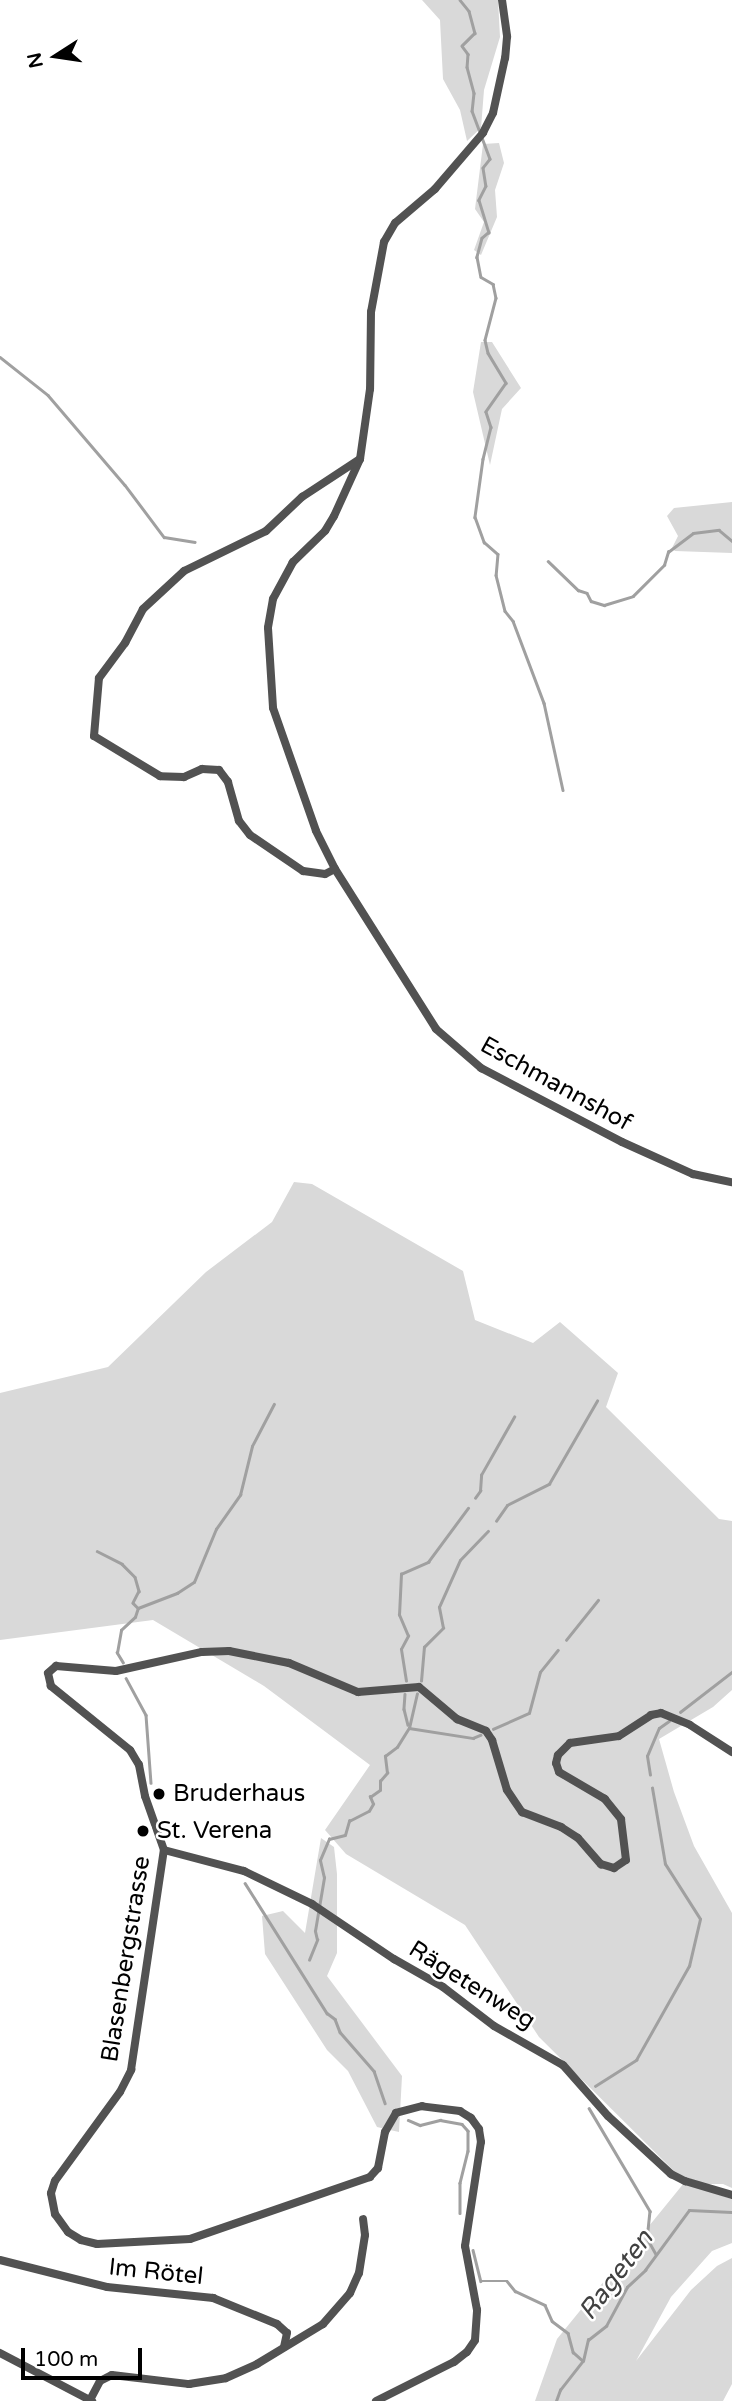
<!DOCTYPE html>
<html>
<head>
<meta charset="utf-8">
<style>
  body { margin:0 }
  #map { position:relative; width:732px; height:2401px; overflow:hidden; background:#fff; font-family:"Varela Round",sans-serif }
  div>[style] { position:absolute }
  .green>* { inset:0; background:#d9d9d9 }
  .stream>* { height:2.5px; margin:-1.25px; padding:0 1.25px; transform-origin:1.25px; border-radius:1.25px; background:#a0a0a0 }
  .street>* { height:8px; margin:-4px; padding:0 4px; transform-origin:4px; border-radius:4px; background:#525252 }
  .dots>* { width:19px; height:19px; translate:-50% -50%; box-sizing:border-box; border:4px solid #fff; border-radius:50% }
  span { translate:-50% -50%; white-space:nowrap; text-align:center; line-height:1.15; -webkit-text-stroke:5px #fff; paint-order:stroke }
  .street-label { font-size:24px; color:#000 }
  .poi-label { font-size:24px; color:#000 }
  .left { translate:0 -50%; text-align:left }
  .water-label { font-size:26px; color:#414141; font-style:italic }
  .north { position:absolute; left:21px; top:21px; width:70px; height:70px; -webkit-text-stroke:5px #fff; paint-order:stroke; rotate:258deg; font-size:19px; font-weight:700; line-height:28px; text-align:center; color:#000 }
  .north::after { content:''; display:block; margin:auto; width:24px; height:32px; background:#000; clip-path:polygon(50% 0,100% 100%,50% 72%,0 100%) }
  .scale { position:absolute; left:21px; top:2348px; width:121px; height:32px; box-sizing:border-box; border:4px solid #000; border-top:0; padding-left:9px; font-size:21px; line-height:24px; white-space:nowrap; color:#000; -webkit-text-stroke:5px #fff; paint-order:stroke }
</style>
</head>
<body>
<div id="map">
  <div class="green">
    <div style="clip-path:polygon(422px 0,498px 0,500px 37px,484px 90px,481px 128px,467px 141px,460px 110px,443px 79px,440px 20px)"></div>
    <div style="clip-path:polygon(499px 143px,504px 163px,495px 190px,497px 217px,481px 255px,474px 250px,484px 222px,475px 209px,483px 144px)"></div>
    <div style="clip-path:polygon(481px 342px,492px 342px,521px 388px,502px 409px,490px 465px,473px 392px)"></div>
    <div style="clip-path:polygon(732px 502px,732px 553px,675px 551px,672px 548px,678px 536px,667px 516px,674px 508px)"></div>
    <div style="clip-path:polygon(294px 1182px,312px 1184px,463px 1271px,475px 1320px,533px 1343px,560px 1322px,618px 1373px,606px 1407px,719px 1519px,732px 1521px,732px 1690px,713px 1707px,659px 1739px,674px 1792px,694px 1846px,732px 1913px,732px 2188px,723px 2184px,705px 2184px,677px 2174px,539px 2037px,465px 1925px,346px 1854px,325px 1830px,370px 1765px,264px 1686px,153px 1620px,0 1640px,0 1393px,108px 1367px,206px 1272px,272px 1222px)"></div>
    <div style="clip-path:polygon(321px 1838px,334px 1847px,337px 1874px,337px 1953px,327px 1976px,402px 2076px,399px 2132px,377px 2127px,348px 2071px,327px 2050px,265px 1954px,262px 1916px,283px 1911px,305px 1933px)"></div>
    <div style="clip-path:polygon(684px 2183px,732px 2199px,732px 2243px,712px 2251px,671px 2297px,636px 2361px,691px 2290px,717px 2266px,732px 2258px,732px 2384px,723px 2401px,535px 2401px,557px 2339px)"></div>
  </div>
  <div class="stream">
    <div style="left:460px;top:0;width:14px;rotate:51deg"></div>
    <div style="left:469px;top:11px;width:23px;rotate:75deg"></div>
    <div style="left:475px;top:33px;width:18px;rotate:135deg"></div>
    <div style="left:462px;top:46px;width:10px;rotate:53deg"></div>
    <div style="left:468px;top:54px;width:13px;rotate:94deg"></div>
    <div style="left:467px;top:67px;width:27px;rotate:75deg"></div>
    <div style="left:474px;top:93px;width:18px;rotate:96deg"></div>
    <div style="left:472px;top:111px;width:51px;rotate:69.4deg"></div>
    <div style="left:490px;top:159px;width:11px;rotate:128deg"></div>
    <div style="left:483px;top:168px;width:18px;rotate:81deg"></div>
    <div style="left:486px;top:186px;width:16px;rotate:117deg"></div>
    <div style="left:479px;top:200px;width:34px;rotate:73deg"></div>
    <div style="left:489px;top:232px;width:9px;rotate:139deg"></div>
    <div style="left:482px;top:238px;width:20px;rotate:105deg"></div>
    <div style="left:477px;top:257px;width:20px;rotate:79deg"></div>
    <div style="left:481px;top:277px;width:14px;rotate:30deg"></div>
    <div style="left:493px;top:284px;width:14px;rotate:78deg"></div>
    <div style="left:496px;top:298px;width:43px;rotate:104.7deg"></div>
    <div style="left:485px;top:340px;width:13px;rotate:77deg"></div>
    <div style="left:488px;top:353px;width:35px;rotate:59deg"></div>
    <div style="left:506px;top:383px;width:35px;rotate:125deg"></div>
    <div style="left:486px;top:412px;width:16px;rotate:72deg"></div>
    <div style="left:491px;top:427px;width:33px;rotate:104deg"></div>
    <div style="left:483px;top:459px;width:59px;rotate:97.9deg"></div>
    <div style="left:475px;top:517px;width:27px;rotate:70deg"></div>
    <div style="left:484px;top:542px;width:18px;rotate:41deg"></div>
    <div style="left:498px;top:554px;width:21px;rotate:95deg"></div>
    <div style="left:496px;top:575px;width:37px;rotate:76deg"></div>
    <div style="left:505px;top:611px;width:13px;rotate:51deg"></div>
    <div style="left:513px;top:621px;width:88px;rotate:69.3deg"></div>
    <div style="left:544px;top:703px;width:89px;rotate:77.7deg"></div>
    <div style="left:0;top:357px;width:61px;rotate:38.4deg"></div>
    <div style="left:48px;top:395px;width:118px;rotate:49.5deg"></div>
    <div style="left:125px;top:485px;width:65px;rotate:53.1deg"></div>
    <div style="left:164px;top:537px;width:31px;rotate:9deg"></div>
    <div style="left:548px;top:561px;width:42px;rotate:44deg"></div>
    <div style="left:578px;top:590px;width:9px;rotate:18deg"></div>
    <div style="left:587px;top:593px;width:9px;rotate:63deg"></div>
    <div style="left:591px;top:601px;width:14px;rotate:17deg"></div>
    <div style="left:604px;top:605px;width:30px;rotate:-17deg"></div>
    <div style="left:633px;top:596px;width:44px;rotate:-45deg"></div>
    <div style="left:664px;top:565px;width:14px;rotate:-73deg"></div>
    <div style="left:668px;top:552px;width:31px;rotate:-37deg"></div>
    <div style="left:693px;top:533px;width:26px;rotate:-7deg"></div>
    <div style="left:719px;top:530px;width:17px;rotate:40deg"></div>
    <div style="left:475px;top:1498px;width:9px;rotate:-54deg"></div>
    <div style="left:480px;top:1491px;width:16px;rotate:-86deg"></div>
    <div style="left:481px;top:1475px;width:67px;rotate:-60.4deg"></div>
    <div style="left:496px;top:1521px;width:19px;rotate:-55deg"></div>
    <div style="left:507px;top:1505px;width:47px;rotate:-26.6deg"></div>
    <div style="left:549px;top:1484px;width:96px;rotate:-60deg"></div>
    <div style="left:97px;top:1551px;width:28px;rotate:27deg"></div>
    <div style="left:122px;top:1564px;width:18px;rotate:45deg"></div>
    <div style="left:135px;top:1577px;width:15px;rotate:74deg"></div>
    <div style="left:139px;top:1591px;width:13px;rotate:117deg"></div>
    <div style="left:133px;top:1603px;width:7px;rotate:45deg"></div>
    <div style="left:566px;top:1640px;width:51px;rotate:-51.3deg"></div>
    <div style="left:123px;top:1663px;width:12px;rotate:-121deg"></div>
    <div style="left:117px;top:1653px;width:23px;rotate:-80deg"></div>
    <div style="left:121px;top:1630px;width:19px;rotate:-43deg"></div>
    <div style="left:135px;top:1617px;width:9px;rotate:-72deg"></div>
    <div style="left:138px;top:1608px;width:42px;rotate:-21deg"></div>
    <div style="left:177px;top:1593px;width:20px;rotate:-33deg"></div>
    <div style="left:194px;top:1582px;width:57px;rotate:-67.5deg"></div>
    <div style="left:216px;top:1529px;width:42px;rotate:-54.8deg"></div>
    <div style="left:240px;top:1495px;width:50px;rotate:-76.2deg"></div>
    <div style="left:252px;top:1446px;width:47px;rotate:-62.4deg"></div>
    <div style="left:126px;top:1678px;width:42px;rotate:61.6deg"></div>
    <div style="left:146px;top:1715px;width:68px;rotate:85.8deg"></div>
    <div style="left:406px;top:1681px;width:32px;rotate:-99deg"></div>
    <div style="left:401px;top:1649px;width:15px;rotate:-62deg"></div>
    <div style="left:408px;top:1636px;width:23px;rotate:-113deg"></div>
    <div style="left:399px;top:1615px;width:41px;rotate:-87.2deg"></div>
    <div style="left:401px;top:1574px;width:30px;rotate:-24deg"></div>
    <div style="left:428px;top:1562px;width:67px;rotate:-53.5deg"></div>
    <div style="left:421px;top:1681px;width:34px;rotate:-85deg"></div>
    <div style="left:424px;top:1647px;width:27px;rotate:-45deg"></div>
    <div style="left:443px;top:1628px;width:21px;rotate:-101deg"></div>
    <div style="left:439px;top:1607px;width:51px;rotate:-65.9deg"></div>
    <div style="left:460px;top:1560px;width:40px;rotate:-46deg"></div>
    <div style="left:405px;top:1694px;width:15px;rotate:94deg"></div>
    <div style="left:404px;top:1709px;width:16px;rotate:76deg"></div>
    <div style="left:680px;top:1712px;width:66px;rotate:-37.6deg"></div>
    <div style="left:409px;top:1728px;width:65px;rotate:8.9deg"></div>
    <div style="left:473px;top:1738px;width:8px;rotate:-23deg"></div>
    <div style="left:493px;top:1729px;width:39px;rotate:-24deg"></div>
    <div style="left:529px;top:1713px;width:42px;rotate:-75deg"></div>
    <div style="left:540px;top:1672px;width:28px;rotate:-51deg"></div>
    <div style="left:650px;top:1775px;width:19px;rotate:-99deg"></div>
    <div style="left:647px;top:1756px;width:30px;rotate:-67deg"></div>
    <div style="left:659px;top:1728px;width:12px;rotate:-35deg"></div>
    <div style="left:245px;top:1883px;width:154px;rotate:57.8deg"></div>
    <div style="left:327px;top:2013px;width:10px;rotate:37deg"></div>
    <div style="left:335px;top:2019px;width:14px;rotate:69deg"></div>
    <div style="left:340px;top:2032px;width:52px;rotate:48.9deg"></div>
    <div style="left:374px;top:2071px;width:34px;rotate:71deg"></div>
    <div style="left:309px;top:1960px;width:22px;rotate:-68deg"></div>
    <div style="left:317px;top:1940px;width:9px;rotate:-103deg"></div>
    <div style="left:315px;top:1931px;width:54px;rotate:-80.4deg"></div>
    <div style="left:324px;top:1878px;width:18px;rotate:-103deg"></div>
    <div style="left:320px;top:1860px;width:23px;rotate:-67deg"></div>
    <div style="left:329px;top:1839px;width:16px;rotate:-14deg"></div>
    <div style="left:345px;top:1835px;width:15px;rotate:-74deg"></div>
    <div style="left:349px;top:1821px;width:22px;rotate:-27deg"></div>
    <div style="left:369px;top:1811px;width:8px;rotate:-60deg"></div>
    <div style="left:373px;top:1804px;width:8px;rotate:-113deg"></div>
    <div style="left:370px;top:1797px;width:12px;rotate:-35deg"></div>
    <div style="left:380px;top:1790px;width:9px;rotate:-90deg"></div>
    <div style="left:380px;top:1781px;width:11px;rotate:-49deg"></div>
    <div style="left:387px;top:1773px;width:17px;rotate:-97deg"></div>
    <div style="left:385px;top:1756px;width:15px;rotate:-37deg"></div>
    <div style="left:397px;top:1747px;width:22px;rotate:-58deg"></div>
    <div style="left:409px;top:1728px;width:35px;rotate:-77deg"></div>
    <div style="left:595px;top:2086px;width:49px;rotate:-32.4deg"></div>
    <div style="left:636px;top:2060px;width:108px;rotate:-60.6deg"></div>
    <div style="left:689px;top:1966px;width:48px;rotate:-76.8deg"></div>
    <div style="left:700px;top:1919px;width:65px;rotate:-122.5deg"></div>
    <div style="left:665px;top:1864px;width:77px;rotate:-99.7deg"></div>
    <div style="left:589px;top:2108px;width:120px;rotate:59.4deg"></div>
    <div style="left:650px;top:2211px;width:27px;rotate:96deg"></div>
    <div style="left:647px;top:2238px;width:18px;rotate:61deg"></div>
    <div style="left:408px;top:2120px;width:13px;rotate:23deg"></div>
    <div style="left:420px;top:2125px;width:21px;rotate:-14deg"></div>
    <div style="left:440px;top:2120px;width:22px;rotate:10deg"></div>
    <div style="left:462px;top:2124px;width:9px;rotate:49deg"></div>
    <div style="left:468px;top:2131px;width:20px;rotate:90deg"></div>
    <div style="left:468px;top:2151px;width:33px;rotate:104deg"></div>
    <div style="left:460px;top:2183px;width:30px;rotate:90deg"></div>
    <div style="left:473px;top:2250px;width:32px;rotate:76deg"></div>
    <div style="left:481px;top:2281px;width:26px"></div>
    <div style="left:507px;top:2281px;width:13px;rotate:51deg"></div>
    <div style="left:515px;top:2291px;width:33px;rotate:25deg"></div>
    <div style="left:545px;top:2305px;width:17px;rotate:66deg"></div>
    <div style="left:552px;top:2321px;width:20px;rotate:37deg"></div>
    <div style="left:568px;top:2333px;width:20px;rotate:75deg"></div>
    <div style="left:573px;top:2352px;width:13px;rotate:42deg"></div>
    <div style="left:556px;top:2401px;width:12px;rotate:-70deg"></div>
    <div style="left:560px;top:2390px;width:37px;rotate:-52deg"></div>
    <div style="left:583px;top:2361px;width:22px;rotate:-77deg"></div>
    <div style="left:588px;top:2340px;width:23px;rotate:-38deg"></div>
    <div style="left:606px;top:2326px;width:44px;rotate:-61.7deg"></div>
    <div style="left:627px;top:2287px;width:25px;rotate:-43deg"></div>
    <div style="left:645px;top:2270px;width:74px;rotate:-53.7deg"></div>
    <div style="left:689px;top:2210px;width:43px;rotate:2.7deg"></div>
  </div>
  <div class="street">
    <div style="left:502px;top:0;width:37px;rotate:82deg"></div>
    <div style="left:507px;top:37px;width:21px;rotate:95deg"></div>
    <div style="left:505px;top:58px;width:56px;rotate:102.3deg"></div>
    <div style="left:493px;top:113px;width:22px;rotate:117deg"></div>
    <div style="left:483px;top:133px;width:74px;rotate:130.6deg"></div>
    <div style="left:435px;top:189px;width:52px;rotate:139.6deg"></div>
    <div style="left:395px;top:223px;width:22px;rotate:120deg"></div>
    <div style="left:384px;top:242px;width:71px;rotate:100.5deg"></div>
    <div style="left:371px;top:312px;width:77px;rotate:90.7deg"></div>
    <div style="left:370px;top:389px;width:71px;rotate:98.1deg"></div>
    <div style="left:360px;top:459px;width:63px;rotate:114.5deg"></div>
    <div style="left:334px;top:516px;width:17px;rotate:121deg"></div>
    <div style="left:325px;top:531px;width:45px;rotate:135.9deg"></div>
    <div style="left:293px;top:562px;width:42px;rotate:118.4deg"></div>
    <div style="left:273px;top:599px;width:29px;rotate:100deg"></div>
    <div style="left:268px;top:628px;width:80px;rotate:86.4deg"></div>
    <div style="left:273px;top:708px;width:130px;rotate:70.7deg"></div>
    <div style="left:316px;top:831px;width:42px;rotate:63.4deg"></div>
    <div style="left:335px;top:869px;width:189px;rotate:57.7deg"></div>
    <div style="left:436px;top:1029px;width:60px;rotate:40.9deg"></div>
    <div style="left:481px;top:1068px;width:159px;rotate:27.7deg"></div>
    <div style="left:622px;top:1142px;width:78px;rotate:24.3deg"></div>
    <div style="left:693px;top:1174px;width:40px;rotate:12deg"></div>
    <div style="left:335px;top:869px;width:11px;rotate:153deg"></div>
    <div style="left:325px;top:874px;width:22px;rotate:-172deg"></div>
    <div style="left:303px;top:871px;width:64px;rotate:-145.8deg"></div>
    <div style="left:250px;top:835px;width:18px;rotate:-128deg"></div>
    <div style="left:239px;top:821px;width:41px;rotate:-105.8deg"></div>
    <div style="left:228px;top:782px;width:15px;rotate:-127deg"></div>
    <div style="left:219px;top:770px;width:17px;rotate:-177deg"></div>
    <div style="left:202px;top:769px;width:20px;rotate:156deg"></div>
    <div style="left:184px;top:777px;width:24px;rotate:-178deg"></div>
    <div style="left:160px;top:776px;width:77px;rotate:-148.8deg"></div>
    <div style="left:94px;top:736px;width:58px;rotate:-85.1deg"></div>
    <div style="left:99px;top:678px;width:44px;rotate:-53.4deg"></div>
    <div style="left:125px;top:643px;width:38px;rotate:-62deg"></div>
    <div style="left:143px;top:609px;width:56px;rotate:-42.8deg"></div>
    <div style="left:184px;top:571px;width:91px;rotate:-26deg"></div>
    <div style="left:266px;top:531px;width:50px;rotate:-43.4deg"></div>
    <div style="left:302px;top:497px;width:69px;rotate:-33.2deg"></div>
    <div style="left:164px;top:1850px;width:83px;rotate:14.7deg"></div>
    <div style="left:244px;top:1871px;width:76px;rotate:25.9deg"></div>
    <div style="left:312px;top:1904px;width:99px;rotate:33.9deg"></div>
    <div style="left:394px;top:1959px;width:56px;rotate:29.7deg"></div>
    <div style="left:443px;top:1987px;width:64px;rotate:37.4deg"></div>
    <div style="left:494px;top:2026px;width:79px;rotate:29.5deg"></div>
    <div style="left:563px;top:2065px;width:68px;rotate:48.6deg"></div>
    <div style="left:608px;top:2116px;width:86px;rotate:42.6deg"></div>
    <div style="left:671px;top:2174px;width:16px;rotate:27deg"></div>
    <div style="left:685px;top:2181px;width:49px;rotate:16.6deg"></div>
    <div style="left:0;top:2260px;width:110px;rotate:14.2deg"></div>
    <div style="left:107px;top:2287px;width:107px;rotate:5.9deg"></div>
    <div style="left:213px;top:2298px;width:69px;rotate:22.1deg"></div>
    <div style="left:277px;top:2324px;width:13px;rotate:42deg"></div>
    <div style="left:287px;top:2333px;width:14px;rotate:102deg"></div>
    <div style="left:0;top:2353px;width:104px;rotate:27.6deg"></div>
    <div style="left:90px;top:2400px;width:21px;rotate:-62deg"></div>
    <div style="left:100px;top:2381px;width:13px;rotate:-27deg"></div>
    <div style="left:112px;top:2375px;width:78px;rotate:6.7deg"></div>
    <div style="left:189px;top:2384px;width:37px;rotate:-9deg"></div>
    <div style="left:226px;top:2378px;width:34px;rotate:-24deg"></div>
    <div style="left:257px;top:2364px;width:77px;rotate:-31.2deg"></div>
    <div style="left:323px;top:2324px;width:41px;rotate:-48.9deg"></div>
    <div style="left:350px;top:2293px;width:22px;rotate:-66deg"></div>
    <div style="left:359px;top:2273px;width:38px;rotate:-81deg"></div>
    <div style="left:365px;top:2235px;width:16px;rotate:-97deg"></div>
    <div style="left:376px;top:2401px;width:87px;rotate:-26.6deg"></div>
    <div style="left:454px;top:2362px;width:16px;rotate:-38deg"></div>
    <div style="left:467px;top:2352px;width:14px;rotate:-56deg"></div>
    <div style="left:475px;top:2340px;width:30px;rotate:-86deg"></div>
    <div style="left:477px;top:2310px;width:65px;rotate:-100.6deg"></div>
    <div style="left:465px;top:2246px;width:105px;rotate:-81.3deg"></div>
    <div style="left:481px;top:2142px;width:13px;rotate:-99deg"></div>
    <div style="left:479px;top:2129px;width:14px;rotate:-126deg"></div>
    <div style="left:471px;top:2118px;width:13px;rotate:-148deg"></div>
    <div style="left:460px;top:2111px;width:38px;rotate:-173deg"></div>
    <div style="left:422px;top:2106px;width:27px;rotate:165deg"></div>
    <div style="left:396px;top:2113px;width:22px;rotate:120deg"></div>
    <div style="left:385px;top:2132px;width:37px;rotate:101deg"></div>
    <div style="left:378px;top:2168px;width:12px;rotate:132deg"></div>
    <div style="left:370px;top:2177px;width:190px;rotate:161deg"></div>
    <div style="left:190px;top:2239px;width:93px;rotate:176.9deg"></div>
    <div style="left:97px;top:2244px;width:16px;rotate:-166deg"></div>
    <div style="left:81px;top:2240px;width:15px;rotate:-148deg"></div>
    <div style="left:68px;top:2232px;width:22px;rotate:-126deg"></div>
    <div style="left:55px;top:2214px;width:21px;rotate:-101deg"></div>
    <div style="left:51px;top:2193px;width:13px;rotate:-72deg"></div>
    <div style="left:55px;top:2181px;width:110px;rotate:-53.9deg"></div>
    <div style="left:120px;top:2092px;width:25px;rotate:-63deg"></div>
    <div style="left:131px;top:2070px;width:222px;rotate:-81.5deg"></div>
    <div style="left:164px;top:1850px;width:57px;rotate:-109.4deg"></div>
    <div style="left:145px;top:1796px;width:32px;rotate:-101deg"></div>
    <div style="left:139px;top:1765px;width:17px;rotate:-121deg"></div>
    <div style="left:130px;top:1750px;width:102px;rotate:-141deg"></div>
    <div style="left:51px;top:1686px;width:13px;rotate:-103deg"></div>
    <div style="left:48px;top:1673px;width:11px;rotate:-41deg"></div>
    <div style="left:56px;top:1666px;width:60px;rotate:4.8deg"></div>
    <div style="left:116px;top:1671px;width:88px;rotate:-12.5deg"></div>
    <div style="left:202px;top:1652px;width:27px;rotate:-2deg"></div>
    <div style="left:229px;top:1651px;width:61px;rotate:11.3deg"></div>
    <div style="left:289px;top:1663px;width:75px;rotate:22.8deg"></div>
    <div style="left:358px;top:1692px;width:61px;rotate:-4.7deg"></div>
    <div style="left:419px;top:1687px;width:50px;rotate:40.1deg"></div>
    <div style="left:457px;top:1719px;width:31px;rotate:22deg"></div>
    <div style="left:486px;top:1731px;width:11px;rotate:56deg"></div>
    <div style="left:492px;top:1740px;width:52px;rotate:73.3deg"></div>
    <div style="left:507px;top:1790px;width:27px;rotate:56deg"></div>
    <div style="left:522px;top:1812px;width:42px;rotate:21deg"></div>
    <div style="left:561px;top:1827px;width:20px;rotate:33deg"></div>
    <div style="left:578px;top:1838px;width:35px;rotate:49deg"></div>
    <div style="left:601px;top:1864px;width:14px;rotate:17deg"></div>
    <div style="left:614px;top:1868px;width:14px;rotate:-34deg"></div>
    <div style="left:626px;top:1860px;width:41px;rotate:-97deg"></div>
    <div style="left:621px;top:1819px;width:26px;rotate:-129deg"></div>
    <div style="left:605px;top:1799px;width:53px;rotate:-149.6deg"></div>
    <div style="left:559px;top:1772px;width:9px;rotate:-108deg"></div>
    <div style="left:556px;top:1763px;width:8px;rotate:-76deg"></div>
    <div style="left:558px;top:1755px;width:17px;rotate:-45deg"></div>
    <div style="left:570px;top:1743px;width:49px;rotate:-8.1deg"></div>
    <div style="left:619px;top:1736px;width:38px;rotate:-33deg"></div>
    <div style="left:651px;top:1715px;width:10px;rotate:-11deg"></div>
    <div style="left:661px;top:1713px;width:31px;rotate:22deg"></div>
    <div style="left:690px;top:1725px;width:50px;rotate:32.7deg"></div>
  </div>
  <div class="dots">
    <div style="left:159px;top:1794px;background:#000"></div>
    <div style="left:143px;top:1831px;background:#000"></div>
  </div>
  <div class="street-label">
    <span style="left:556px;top:1084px;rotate:29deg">Eschmannshof</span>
    <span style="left:126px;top:1959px;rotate:-81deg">Blasenbergstrasse</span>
    <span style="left:472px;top:1985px;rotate:32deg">Rägetenweg</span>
    <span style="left:156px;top:2272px;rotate:6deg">Im Rötel</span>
  </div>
  <div class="poi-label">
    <span class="left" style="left:173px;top:1794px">Bruderhaus</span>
    <span class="left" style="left:157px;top:1831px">St. Verena</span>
  </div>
  <div class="water-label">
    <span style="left:616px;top:2275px;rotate:-53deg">Rageten</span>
  </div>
  <div class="north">N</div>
  <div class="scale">100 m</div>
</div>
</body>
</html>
